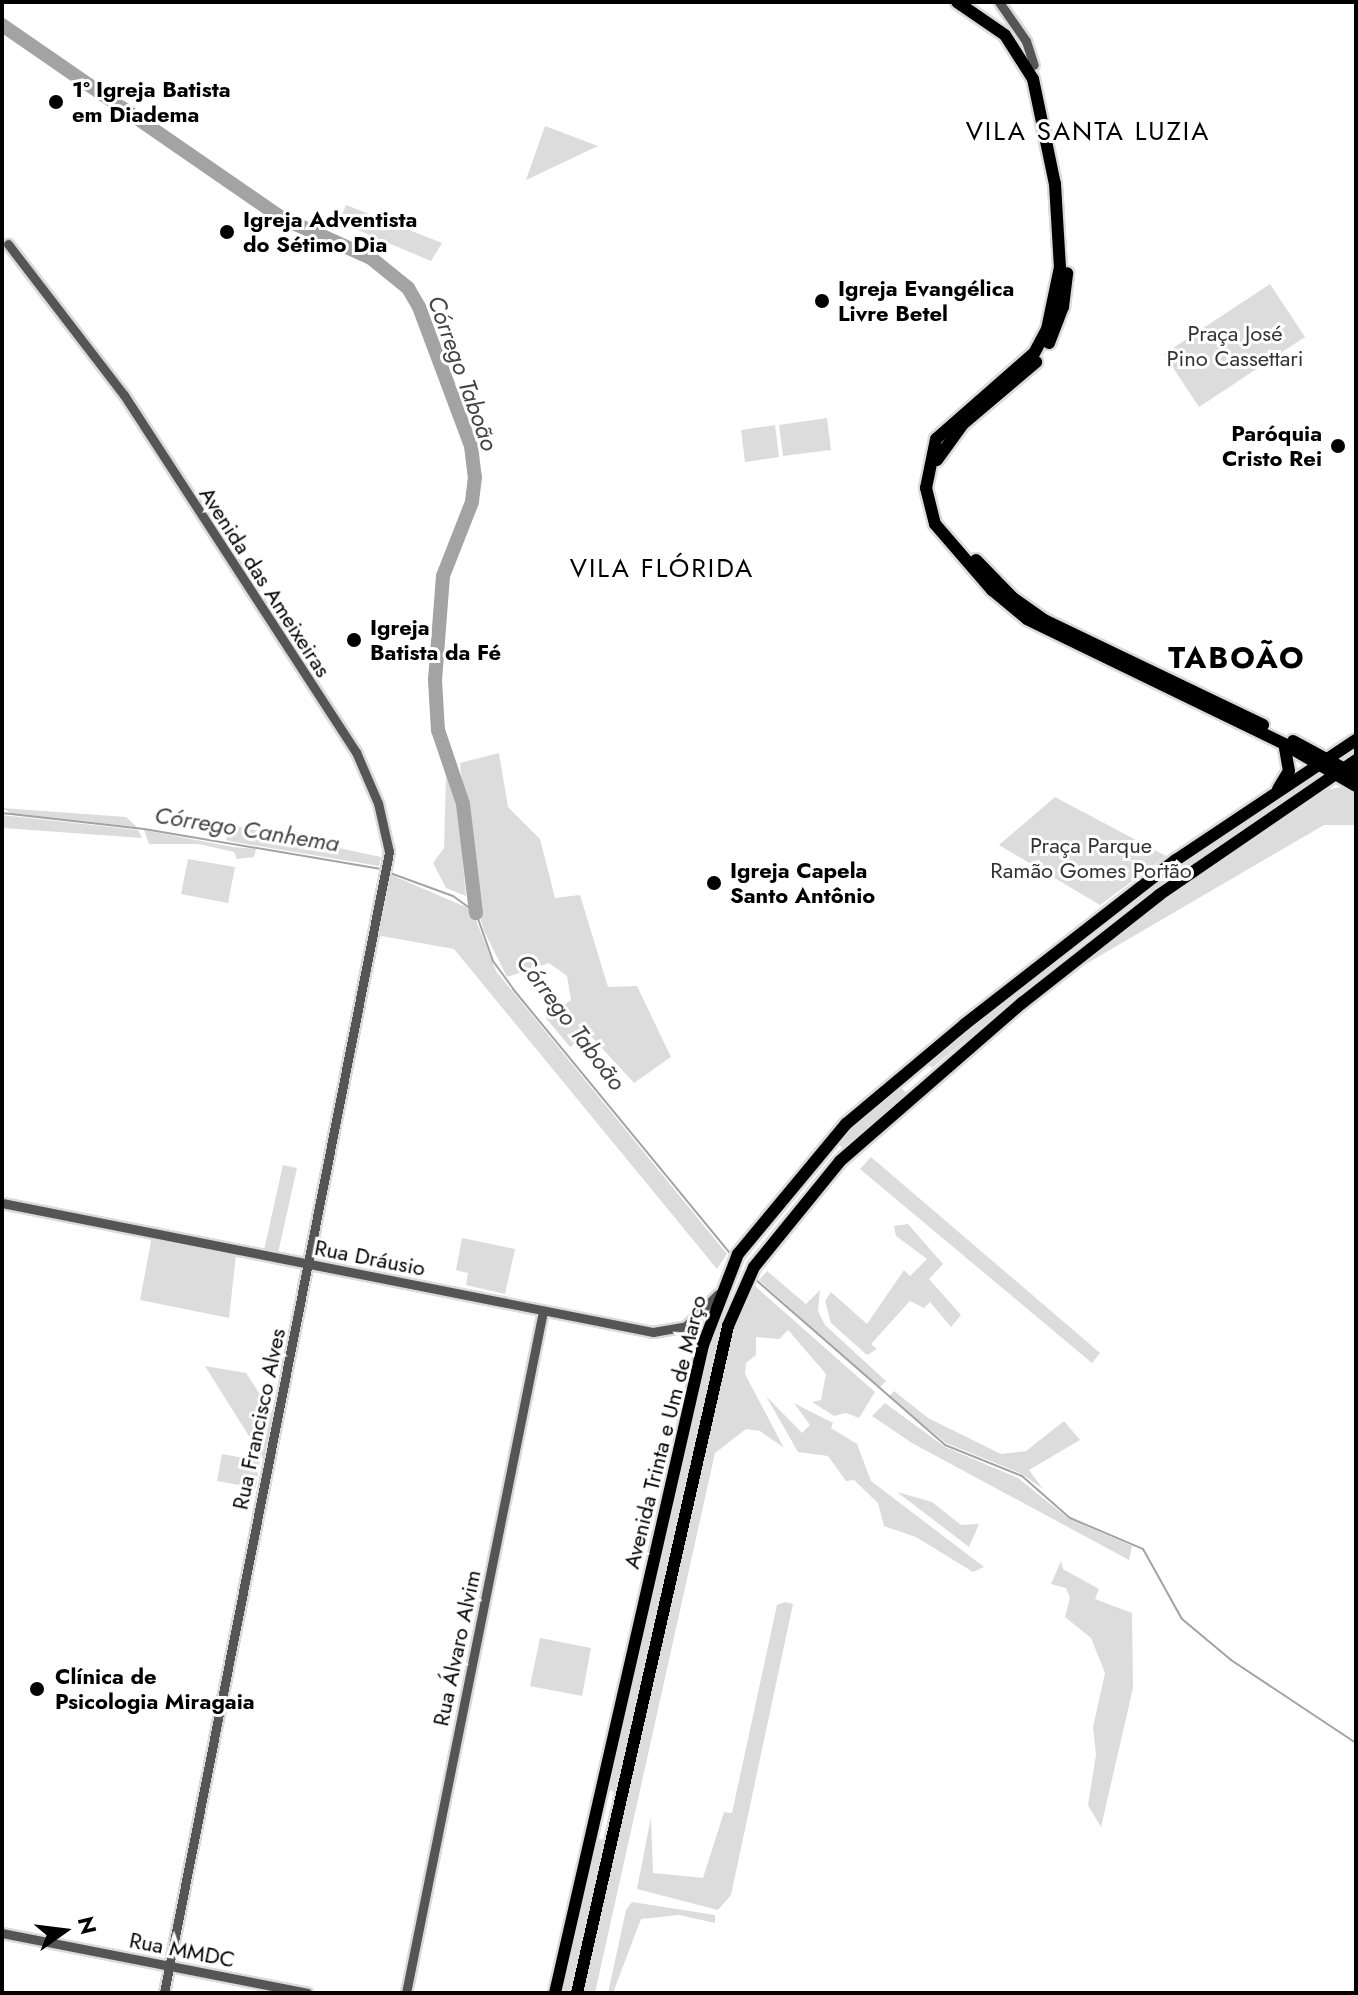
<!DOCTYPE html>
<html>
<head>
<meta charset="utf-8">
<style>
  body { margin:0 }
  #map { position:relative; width:1358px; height:1995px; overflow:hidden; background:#fff; font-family:Jost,sans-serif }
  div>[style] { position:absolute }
  .green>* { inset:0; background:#dcdcdc }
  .stream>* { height:2px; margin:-1px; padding:0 1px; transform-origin:1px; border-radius:1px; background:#a3a3a3 }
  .river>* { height:14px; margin:-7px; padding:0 7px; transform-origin:7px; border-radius:7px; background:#a3a3a3 }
  .roads { filter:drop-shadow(2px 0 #dbdbdb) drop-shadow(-2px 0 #dbdbdb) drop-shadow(0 2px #dbdbdb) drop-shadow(0 -2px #dbdbdb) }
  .tertiary>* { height:9px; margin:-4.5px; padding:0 4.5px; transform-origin:4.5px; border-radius:4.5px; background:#555 }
  .primary>* { height:12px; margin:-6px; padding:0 6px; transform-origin:6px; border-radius:6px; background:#000 }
  .dots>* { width:22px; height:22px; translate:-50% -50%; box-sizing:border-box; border:4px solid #fff; border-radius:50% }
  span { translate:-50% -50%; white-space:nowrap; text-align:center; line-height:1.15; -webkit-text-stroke:6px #fff; paint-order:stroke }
  .poi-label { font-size:22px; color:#000; font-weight:700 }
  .left { translate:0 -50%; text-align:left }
  .right { translate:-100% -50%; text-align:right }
  .park-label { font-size:22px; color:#333 }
  .street-label { font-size:22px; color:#000 }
  .water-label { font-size:24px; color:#444; font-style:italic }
  .quarter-label { font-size:26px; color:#000; letter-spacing:2px }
  .district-label { font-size:30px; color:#000; font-weight:700; letter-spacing:2px }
  .frame { position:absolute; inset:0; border:4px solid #000; pointer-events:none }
  .north { position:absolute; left:24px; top:1891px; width:80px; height:80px; -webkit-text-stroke:6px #fff; paint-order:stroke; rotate:76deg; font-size:22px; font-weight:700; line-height:32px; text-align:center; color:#000 }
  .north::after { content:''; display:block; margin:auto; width:28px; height:36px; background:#000; clip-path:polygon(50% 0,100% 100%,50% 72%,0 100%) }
</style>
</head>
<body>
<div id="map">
  <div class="green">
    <div style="clip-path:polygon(545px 126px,598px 146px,526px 180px)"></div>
    <div style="clip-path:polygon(346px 205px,442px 243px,431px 261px,339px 222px)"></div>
    <div style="clip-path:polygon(1270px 284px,1305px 337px,1199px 407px,1164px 354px)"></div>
    <div style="clip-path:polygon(827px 418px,831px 450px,783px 456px,779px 425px)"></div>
    <div style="clip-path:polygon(775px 425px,779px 457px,745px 462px,741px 430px)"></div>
    <div style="clip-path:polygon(499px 753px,508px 807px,540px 839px,555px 898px,580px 895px,608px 987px,637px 986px,671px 1057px,634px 1083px,589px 1034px,570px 1047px,546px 1018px,571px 1000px,567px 976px,549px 963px,507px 977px,484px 931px,473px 892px,460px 763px)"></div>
    <div style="clip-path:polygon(446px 776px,458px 811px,466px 896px,446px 888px,433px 863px,444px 848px)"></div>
    <div style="clip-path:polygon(1315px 776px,1321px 779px,1137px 907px,1134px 903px,1167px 873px)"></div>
    <div style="clip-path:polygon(1342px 787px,1356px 795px,1356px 825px,1324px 825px,1079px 968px,1129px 926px,1329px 789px)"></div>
    <div style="clip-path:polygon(1055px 797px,1166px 856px,1100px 905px,999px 845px)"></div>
    <div style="clip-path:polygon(2px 808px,126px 817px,137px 827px,14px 815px)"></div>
    <div style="clip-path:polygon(2px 815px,138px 830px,142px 838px,3px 828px)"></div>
    <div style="clip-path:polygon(232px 825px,381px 857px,379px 866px,234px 842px,226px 840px)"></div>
    <div style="clip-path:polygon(144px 830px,233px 847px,256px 849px,254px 857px,237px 859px,234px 852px,199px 844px,149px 844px)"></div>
    <div style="clip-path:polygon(188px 859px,235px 867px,228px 903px,181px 894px)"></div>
    <div style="clip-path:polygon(389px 874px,466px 907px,474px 915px,496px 971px,727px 1254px,717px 1269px,454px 949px,376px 935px)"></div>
    <div style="clip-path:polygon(1099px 920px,1103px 926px,932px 1068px,927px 1063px)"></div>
    <div style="clip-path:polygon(899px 1085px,907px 1094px,845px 1151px,837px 1142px)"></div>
    <div style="clip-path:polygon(871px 1157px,1100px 1353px,1092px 1363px,860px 1169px)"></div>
    <div style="clip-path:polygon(283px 1165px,297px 1168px,278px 1253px,264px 1250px)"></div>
    <div style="clip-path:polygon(908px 1224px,943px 1264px,929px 1279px,961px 1315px,951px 1327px,930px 1302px,924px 1308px,910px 1301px,871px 1344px,877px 1349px,867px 1355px,831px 1323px,825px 1301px,831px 1292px,867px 1324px,904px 1270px,910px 1276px,927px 1259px,896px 1236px,894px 1226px)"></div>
    <div style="clip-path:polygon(152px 1236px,236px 1255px,229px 1318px,140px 1300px)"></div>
    <div style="clip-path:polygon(462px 1238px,515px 1249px,505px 1294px,466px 1285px,468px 1273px,456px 1270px)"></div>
    <div style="clip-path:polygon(767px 1271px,806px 1304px,820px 1290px,818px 1311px,825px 1325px,886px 1381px,879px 1388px,759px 1280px)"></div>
    <div style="clip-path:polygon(755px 1286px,875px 1392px,859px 1418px,846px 1413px,834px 1416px,812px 1402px,821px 1400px,826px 1374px,788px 1330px,779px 1339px,756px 1337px,756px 1355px,746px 1363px,745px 1374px,784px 1448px,760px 1431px,746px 1429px,715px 1453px,595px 1993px,584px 1993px,702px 1464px,736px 1327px)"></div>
    <div style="clip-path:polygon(725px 1319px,615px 1792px,609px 1790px,717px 1321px)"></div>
    <div style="clip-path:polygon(205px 1366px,246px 1373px,274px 1416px,265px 1462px)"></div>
    <div style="clip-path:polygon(894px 1391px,928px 1418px,1001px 1454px,1026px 1451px,1064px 1421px,1080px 1440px,1029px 1470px,1043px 1489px,1022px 1474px,946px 1443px,889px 1397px)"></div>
    <div style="clip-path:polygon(766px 1396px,802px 1433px,810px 1425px,794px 1403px,833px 1423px,831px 1428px,857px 1444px,871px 1481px,984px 1567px,973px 1572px,916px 1537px,884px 1526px,878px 1503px,854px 1480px,846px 1481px,828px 1456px,798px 1452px)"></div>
    <div style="clip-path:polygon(885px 1403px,945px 1447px,1018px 1478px,1069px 1519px,1132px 1546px,1129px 1560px,912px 1443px,872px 1416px)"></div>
    <div style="clip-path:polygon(222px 1454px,260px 1461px,256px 1488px,217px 1481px)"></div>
    <div style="clip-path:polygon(897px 1492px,932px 1502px,961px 1525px,979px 1524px,969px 1547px)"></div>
    <div style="clip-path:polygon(1061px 1561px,1063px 1569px,1099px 1589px,1095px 1599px,1132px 1613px,1133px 1688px,1101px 1827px,1088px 1805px,1096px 1755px,1093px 1727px,1105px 1673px,1091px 1638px,1065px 1617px,1070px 1598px,1066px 1588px,1051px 1584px)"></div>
    <div style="clip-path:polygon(785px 1602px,793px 1604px,731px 1895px,718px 1910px,637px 1889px,651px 1817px,653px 1873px,703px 1878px,724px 1812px,732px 1813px,777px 1605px)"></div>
    <div style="clip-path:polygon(540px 1638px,591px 1648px,582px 1696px,530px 1686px)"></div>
    <div style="clip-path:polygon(596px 1838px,604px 1840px,569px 1993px,561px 1993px)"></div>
    <div style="clip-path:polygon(632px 1902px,715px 1915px,715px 1923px,679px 1915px,641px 1919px,613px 1993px,608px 1993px,626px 1910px)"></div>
  </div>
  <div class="stream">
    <div style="left:2px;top:813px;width:143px;rotate:6.4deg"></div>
    <div style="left:144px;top:829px;width:239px;rotate:9.6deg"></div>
    <div style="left:390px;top:873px;width:67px;rotate:20.1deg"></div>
    <div style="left:453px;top:896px;width:29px;rotate:36deg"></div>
    <div style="left:476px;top:913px;width:51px;rotate:70.5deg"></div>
    <div style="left:493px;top:961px;width:34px;rotate:54deg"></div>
    <div style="left:513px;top:989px;width:343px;rotate:50.6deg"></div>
    <div style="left:755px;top:1279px;width:252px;rotate:41.1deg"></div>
    <div style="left:945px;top:1445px;width:83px;rotate:21.9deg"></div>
    <div style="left:1022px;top:1476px;width:64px;rotate:41.2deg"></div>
    <div style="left:1070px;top:1518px;width:79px;rotate:23deg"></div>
    <div style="left:1143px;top:1549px;width:80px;rotate:60.9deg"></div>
    <div style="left:1182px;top:1619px;width:64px;rotate:39.9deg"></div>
    <div style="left:1231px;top:1660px;width:150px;rotate:33.6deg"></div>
  </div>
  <div class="river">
    <div style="left:2px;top:25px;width:338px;rotate:34.6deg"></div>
    <div style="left:280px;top:217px;width:100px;rotate:24.3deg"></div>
    <div style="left:371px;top:258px;width:48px;rotate:39deg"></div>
    <div style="left:408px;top:288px;width:22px;rotate:60deg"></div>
    <div style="left:419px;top:307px;width:148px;rotate:69.5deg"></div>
    <div style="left:471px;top:446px;width:31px;rotate:83deg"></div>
    <div style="left:475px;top:477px;width:25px;rotate:97deg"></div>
    <div style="left:472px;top:502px;width:79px;rotate:111.4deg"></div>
    <div style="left:443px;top:576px;width:104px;rotate:94.4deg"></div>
    <div style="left:435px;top:680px;width:50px;rotate:86.6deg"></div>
    <div style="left:438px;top:730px;width:78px;rotate:71.3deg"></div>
    <div style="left:463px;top:804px;width:110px;rotate:83.2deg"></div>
  </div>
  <div class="roads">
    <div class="tertiary">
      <div style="left:999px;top:2px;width:47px;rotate:55.3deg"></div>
      <div style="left:1026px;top:41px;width:25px;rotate:72deg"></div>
      <div style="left:8px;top:244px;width:190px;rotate:52.5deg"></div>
      <div style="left:124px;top:395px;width:426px;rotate:57deg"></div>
      <div style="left:356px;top:752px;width:56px;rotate:66.7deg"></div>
      <div style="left:378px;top:803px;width:50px;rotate:77.3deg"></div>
      <div style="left:389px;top:852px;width:1163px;rotate:101.16deg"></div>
      <div style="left:2px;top:1203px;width:664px;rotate:11.21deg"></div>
      <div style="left:653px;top:1332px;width:34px;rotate:-10deg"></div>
      <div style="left:686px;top:1326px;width:45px;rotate:-45deg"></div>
      <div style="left:2px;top:1933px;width:311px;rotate:11.1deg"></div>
      <div style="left:406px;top:1993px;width:696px;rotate:-78.64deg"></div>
    </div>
    <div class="primary">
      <div style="left:957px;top:2px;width:58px;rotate:34.5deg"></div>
      <div style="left:1005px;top:35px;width:52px;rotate:57.5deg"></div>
      <div style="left:1033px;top:79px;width:107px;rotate:78.2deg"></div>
      <div style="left:1055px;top:184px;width:83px;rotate:86.6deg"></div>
      <div style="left:1060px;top:267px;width:63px;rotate:101.8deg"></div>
      <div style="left:1047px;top:329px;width:27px;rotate:118deg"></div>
      <div style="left:1034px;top:353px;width:130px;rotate:138.7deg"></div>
      <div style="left:936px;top:439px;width:50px;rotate:101.5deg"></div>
      <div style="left:926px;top:488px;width:37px;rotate:76deg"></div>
      <div style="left:935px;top:524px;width:87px;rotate:49.2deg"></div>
      <div style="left:992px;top:590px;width:45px;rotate:39.6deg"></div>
      <div style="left:1027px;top:619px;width:286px;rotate:25.9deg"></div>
      <div style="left:1284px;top:744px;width:83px;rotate:30.3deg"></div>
      <div style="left:1049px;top:343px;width:39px;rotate:-69deg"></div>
      <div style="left:1063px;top:307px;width:34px;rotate:-83deg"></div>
      <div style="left:937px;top:460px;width:44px;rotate:-54.2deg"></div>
      <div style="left:963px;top:424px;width:96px;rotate:-40.3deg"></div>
      <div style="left:976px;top:560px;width:53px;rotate:45.8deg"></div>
      <div style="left:1013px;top:598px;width:38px;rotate:35deg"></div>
      <div style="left:1044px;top:620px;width:243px;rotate:25.6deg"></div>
      <div style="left:1293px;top:741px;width:72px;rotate:28.4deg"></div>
      <div style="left:1278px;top:789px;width:21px;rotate:-59deg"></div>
      <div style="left:1289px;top:771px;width:27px;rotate:-100deg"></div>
      <div style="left:555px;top:1993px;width:665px;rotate:-77.13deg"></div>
      <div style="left:703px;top:1345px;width:97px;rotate:-69deg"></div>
      <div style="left:738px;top:1254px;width:169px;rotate:-50.3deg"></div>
      <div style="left:846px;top:1124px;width:155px;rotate:-40deg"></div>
      <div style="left:965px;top:1024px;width:267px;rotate:-37.9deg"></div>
      <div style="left:1176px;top:860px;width:216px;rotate:-33.7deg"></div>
      <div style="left:577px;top:1993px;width:684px;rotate:-77.24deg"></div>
      <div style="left:728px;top:1326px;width:64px;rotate:-66.2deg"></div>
      <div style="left:754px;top:1267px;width:136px;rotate:-50.9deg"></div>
      <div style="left:840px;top:1161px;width:241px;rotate:-41deg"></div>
      <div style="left:1022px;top:1003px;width:174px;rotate:-38.2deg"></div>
      <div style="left:1159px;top:895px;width:239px;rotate:-34.4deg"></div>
    </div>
  </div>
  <div class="dots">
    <div style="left:56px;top:102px;background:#000"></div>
    <div style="left:227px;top:232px;background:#000"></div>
    <div style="left:822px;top:301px;background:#000"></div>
    <div style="left:1338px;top:446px;background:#000"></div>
    <div style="left:354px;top:640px;background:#000"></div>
    <div style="left:714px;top:883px;background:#000"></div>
    <div style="left:37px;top:1689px;background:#000"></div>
  </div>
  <div class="poi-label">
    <span class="left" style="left:72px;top:102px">1º Igreja Batista<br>em Diadema</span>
    <span class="left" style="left:243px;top:232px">Igreja Adventista<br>do Sétimo Dia</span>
    <span class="left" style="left:838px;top:301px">Igreja Evangélica<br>Livre Betel</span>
    <span class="right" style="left:1322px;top:446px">Paróquia<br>Cristo Rei</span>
    <span class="left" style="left:370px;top:640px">Igreja<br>Batista da Fé</span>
    <span class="left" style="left:730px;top:883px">Igreja Capela<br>Santo Antônio</span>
    <span class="left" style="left:55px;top:1689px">Clínica de<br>Psicologia Miragaia</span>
  </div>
  <div class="park-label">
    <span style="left:1235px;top:346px">Praça José<br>Pino Cassettari</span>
    <span style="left:1091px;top:858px">Praça Parque<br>Ramão Gomes Portão</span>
  </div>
  <div class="street-label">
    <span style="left:265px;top:582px;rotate:57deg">Avenida das Ameixeiras</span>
    <span style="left:370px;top:1258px;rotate:11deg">Rua Dráusio</span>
    <span style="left:259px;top:1419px;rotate:-78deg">Rua Francisco Alves</span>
    <span style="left:665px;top:1432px;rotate:-76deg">Avenida Trinta e Um de Março</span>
    <span style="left:457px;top:1648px;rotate:-78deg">Rua Álvaro Alvim</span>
    <span style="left:182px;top:1950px;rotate:11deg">Rua MMDC</span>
  </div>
  <div class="water-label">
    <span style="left:463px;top:373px;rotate:70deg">Córrego Taboão</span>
    <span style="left:247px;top:829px;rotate:9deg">Córrego Canhema</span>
    <span style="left:571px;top:1022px;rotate:53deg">Córrego Taboão</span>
  </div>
  <div class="quarter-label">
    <span style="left:1088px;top:132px">VILA SANTA LUZIA</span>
    <span style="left:662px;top:569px">VILA FLÓRIDA</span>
  </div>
  <div class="district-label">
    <span style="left:1237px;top:658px">TABOÃO</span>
  </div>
  <div class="frame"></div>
  <div class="north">N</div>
</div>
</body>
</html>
